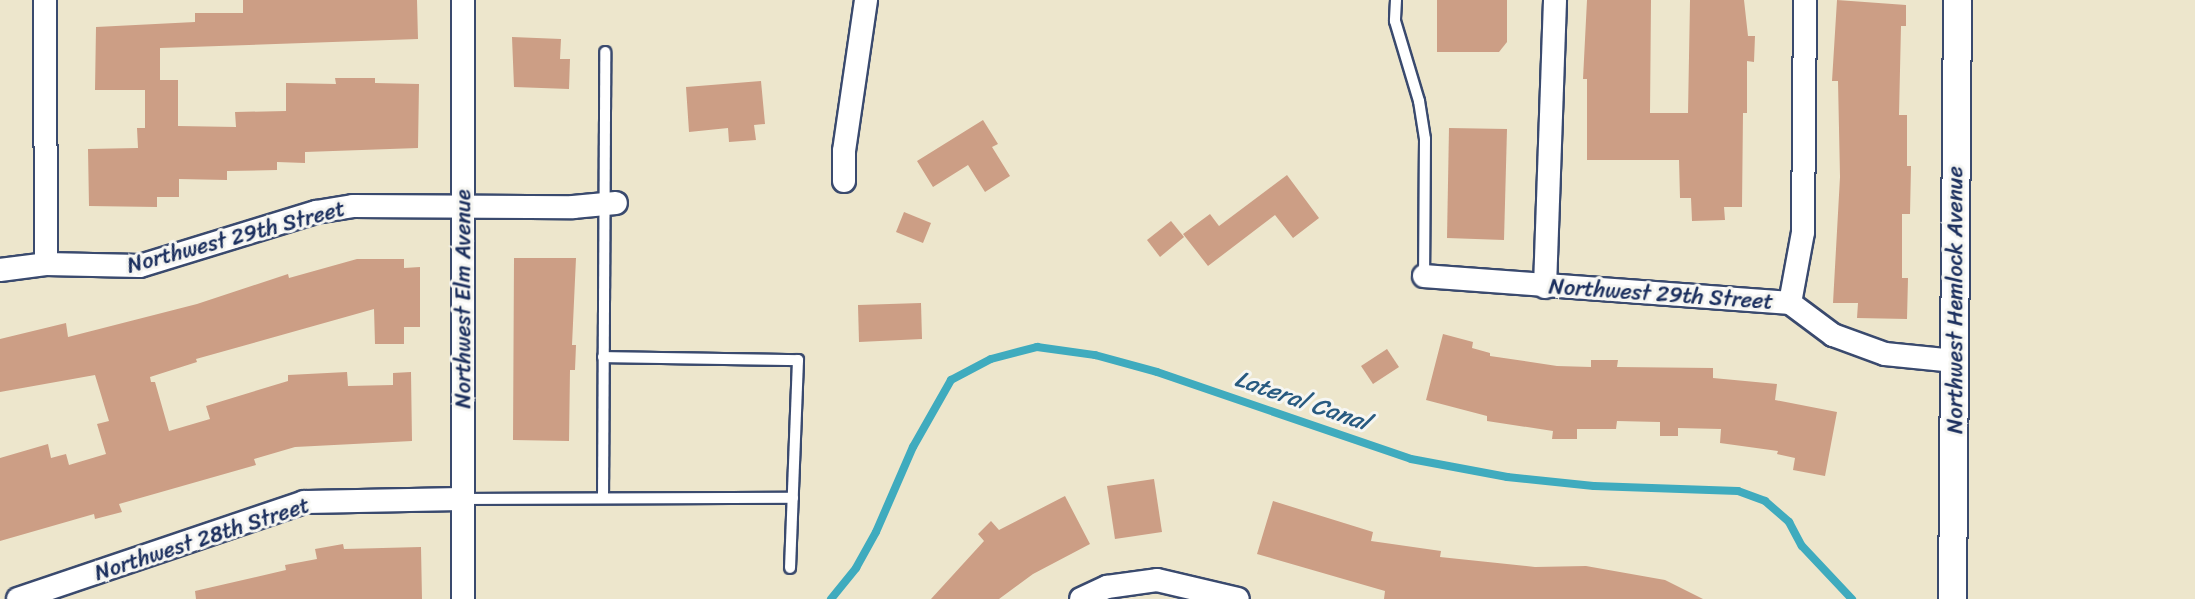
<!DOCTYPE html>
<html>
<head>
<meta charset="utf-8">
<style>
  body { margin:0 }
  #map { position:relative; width:2195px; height:599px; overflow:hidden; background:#ede6cc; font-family:Sriracha,sans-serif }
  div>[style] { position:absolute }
  .stream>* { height:8px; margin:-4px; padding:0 4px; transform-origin:4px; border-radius:4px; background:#3fabbe }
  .building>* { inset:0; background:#cc9e85 }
  .roads { filter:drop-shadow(2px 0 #3a4a6e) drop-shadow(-2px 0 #3a4a6e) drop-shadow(0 2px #3a4a6e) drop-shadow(0 -2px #3a4a6e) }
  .service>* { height:10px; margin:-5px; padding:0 5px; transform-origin:5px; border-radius:5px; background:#fff }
  .minor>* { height:22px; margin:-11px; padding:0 11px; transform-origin:11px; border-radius:11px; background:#fff }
  .tertiary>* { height:27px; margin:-13.5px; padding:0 13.5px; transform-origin:13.5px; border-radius:13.5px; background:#fff }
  span { translate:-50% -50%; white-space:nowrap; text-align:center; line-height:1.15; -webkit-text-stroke:6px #f6f6f2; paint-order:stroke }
  .street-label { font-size:22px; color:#1b2f5e }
  .water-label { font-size:24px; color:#285a80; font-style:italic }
</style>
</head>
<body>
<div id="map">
  <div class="stream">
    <div style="left:831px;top:599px;width:40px;rotate:-51deg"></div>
    <div style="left:856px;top:568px;width:41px;rotate:-60.9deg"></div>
    <div style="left:876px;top:532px;width:93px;rotate:-66.5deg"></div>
    <div style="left:913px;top:447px;width:77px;rotate:-60.4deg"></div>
    <div style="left:951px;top:380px;width:45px;rotate:-27.7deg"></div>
    <div style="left:991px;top:359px;width:48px;rotate:-14.6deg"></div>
    <div style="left:1037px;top:347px;width:59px;rotate:7.9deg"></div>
    <div style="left:1095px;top:355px;width:64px;rotate:15.3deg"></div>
    <div style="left:1157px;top:372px;width:268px;rotate:18.9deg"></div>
    <div style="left:1411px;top:459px;width:98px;rotate:10.6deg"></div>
    <div style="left:1507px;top:477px;width:87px;rotate:5.9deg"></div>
    <div style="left:1594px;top:486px;width:144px;rotate:2deg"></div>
    <div style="left:1738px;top:491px;width:29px;rotate:20deg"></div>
    <div style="left:1765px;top:501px;width:32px;rotate:41deg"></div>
    <div style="left:1789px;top:522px;width:27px;rotate:62deg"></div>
    <div style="left:1802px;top:546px;width:73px;rotate:46.7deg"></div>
  </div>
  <div class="building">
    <div style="clip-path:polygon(243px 0,417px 0,418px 39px,160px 48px,160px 80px,178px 80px,178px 126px,236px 127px,235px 112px,286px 111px,286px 83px,336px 84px,335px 78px,375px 78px,375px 83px,419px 84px,418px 148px,305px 152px,305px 163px,277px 162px,277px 170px,227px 171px,227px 180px,179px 179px,179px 197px,157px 197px,157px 207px,89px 206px,88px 149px,138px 148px,137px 128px,145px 128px,145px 90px,95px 90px,96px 27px,195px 22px,195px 13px,243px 13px)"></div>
    <div style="clip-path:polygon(1437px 0,1507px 0,1507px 42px,1499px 52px,1437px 52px)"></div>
    <div style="clip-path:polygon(1587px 0,1651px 0,1650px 113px,1688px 113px,1690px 0,1744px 0,1748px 36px,1755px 36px,1754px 62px,1747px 61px,1747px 113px,1743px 113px,1742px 207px,1724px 207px,1725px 220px,1692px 221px,1691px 198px,1680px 198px,1679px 160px,1587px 160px,1587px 79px,1583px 79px)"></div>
    <div style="clip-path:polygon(1837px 0,1906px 5px,1906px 26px,1901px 26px,1899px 115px,1907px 115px,1907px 166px,1911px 166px,1910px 214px,1902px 214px,1902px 278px,1908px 278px,1907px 319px,1857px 318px,1858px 303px,1833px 303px,1840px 177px,1838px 81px,1832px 81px)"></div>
    <div style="clip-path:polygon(512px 37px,561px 39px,560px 59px,570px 59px,569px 89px,514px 87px)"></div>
    <div style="clip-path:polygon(761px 81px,765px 124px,754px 125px,756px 140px,729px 142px,728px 128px,689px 132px,686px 87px)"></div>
    <div style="clip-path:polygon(983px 120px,998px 144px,992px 147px,1010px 176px,985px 192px,968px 165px,933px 187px,917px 161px)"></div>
    <div style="clip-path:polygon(1449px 128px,1507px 129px,1504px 240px,1447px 238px)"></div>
    <div style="clip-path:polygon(1287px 175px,1319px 218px,1293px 238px,1275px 215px,1208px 266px,1183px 234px,1210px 214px,1219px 226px)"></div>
    <div style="clip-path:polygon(904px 212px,931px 223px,923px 243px,896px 232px)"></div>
    <div style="clip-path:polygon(1171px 221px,1184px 237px,1160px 257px,1147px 240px)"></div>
    <div style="clip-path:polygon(514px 258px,576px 258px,572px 345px,576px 345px,575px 370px,570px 370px,569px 441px,513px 440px)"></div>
    <div style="clip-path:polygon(357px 259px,404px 259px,404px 268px,420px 267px,420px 327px,404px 327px,404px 344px,375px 344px,374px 309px,196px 359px,197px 362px,150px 377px,151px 382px,155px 382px,169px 431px,210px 419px,206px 406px,288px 381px,288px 375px,347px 372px,348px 386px,393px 385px,393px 373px,411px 372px,412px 441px,295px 447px,254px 459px,256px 465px,119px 504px,122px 512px,95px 519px,94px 514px,0 541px,0 458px,48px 444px,51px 458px,66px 454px,69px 465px,106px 454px,97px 424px,109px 421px,95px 375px,0 392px,0 339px,66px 323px,68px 337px,197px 304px,288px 274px,289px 278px)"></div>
    <div style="clip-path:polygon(921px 303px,922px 339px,859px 342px,858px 305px)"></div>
    <div style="clip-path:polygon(1443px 334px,1473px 342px,1472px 348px,1490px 353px,1490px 356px,1557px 366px,1591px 367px,1591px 360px,1618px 360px,1617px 367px,1713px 368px,1713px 378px,1777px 384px,1775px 400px,1837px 412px,1825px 476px,1793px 470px,1795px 458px,1777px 454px,1778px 451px,1720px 443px,1721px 429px,1678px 428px,1678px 436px,1660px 436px,1660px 422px,1617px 421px,1616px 429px,1577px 429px,1577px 439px,1552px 439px,1553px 431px,1487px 421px,1487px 416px,1426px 400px)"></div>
    <div style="clip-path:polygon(1387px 349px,1399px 367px,1373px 384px,1361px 366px)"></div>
    <div style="clip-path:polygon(1154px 479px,1162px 532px,1115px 539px,1107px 486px)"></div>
    <div style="clip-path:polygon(1065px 496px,1090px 544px,1033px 574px,999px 599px,931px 599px,984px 541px,978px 534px,991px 521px,999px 530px)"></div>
    <div style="clip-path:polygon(1273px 501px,1373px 532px,1371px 541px,1441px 551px,1440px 557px,1535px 567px,1586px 566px,1665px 580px,1703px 599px,1384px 599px,1385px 591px,1257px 554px)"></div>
    <div style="clip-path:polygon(343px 544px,344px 549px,421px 547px,422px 599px,196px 599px,195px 591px,286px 570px,285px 565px,317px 559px,315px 549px)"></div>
  </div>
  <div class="roads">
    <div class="service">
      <div style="left:1396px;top:0;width:21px;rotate:93deg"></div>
      <div style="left:1395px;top:21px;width:84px;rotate:73.3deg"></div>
      <div style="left:1419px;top:101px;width:38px;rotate:81deg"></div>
      <div style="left:1425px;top:139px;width:137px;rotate:90.4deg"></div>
      <div style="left:603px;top:357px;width:195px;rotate:0.9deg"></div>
      <div style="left:798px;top:360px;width:208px;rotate:92.2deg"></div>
      <div style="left:603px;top:498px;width:446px;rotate:-89.7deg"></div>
      <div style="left:463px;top:499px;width:330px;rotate:-0.2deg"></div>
    </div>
    <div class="minor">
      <div style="left:45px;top:0;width:264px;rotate:89.8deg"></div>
      <div style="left:463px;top:0;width:599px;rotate:90deg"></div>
      <div style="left:844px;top:181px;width:30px;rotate:-90deg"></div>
      <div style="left:844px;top:151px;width:153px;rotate:-81.7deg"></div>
      <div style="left:0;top:270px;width:46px;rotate:-7.4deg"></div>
      <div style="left:46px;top:264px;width:94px;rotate:1.2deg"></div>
      <div style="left:140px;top:266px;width:184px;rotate:-17.1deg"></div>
      <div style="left:316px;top:212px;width:37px;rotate:-9deg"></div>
      <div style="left:353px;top:206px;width:220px;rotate:0.3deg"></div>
      <div style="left:573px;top:207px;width:43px;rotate:-5.3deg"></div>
      <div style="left:1424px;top:276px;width:367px;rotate:4.2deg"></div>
      <div style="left:1790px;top:303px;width:54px;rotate:36.7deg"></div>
      <div style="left:1833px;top:335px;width:55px;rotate:20.1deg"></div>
      <div style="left:1885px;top:354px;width:70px;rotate:5.7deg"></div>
      <div style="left:1545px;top:287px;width:287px;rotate:-88deg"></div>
      <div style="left:1790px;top:303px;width:72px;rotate:-79.6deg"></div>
      <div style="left:1803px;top:232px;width:232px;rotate:-89.5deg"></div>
      <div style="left:18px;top:599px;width:302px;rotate:-18.7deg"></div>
      <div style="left:304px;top:502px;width:159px;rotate:-1.1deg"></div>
      <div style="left:1081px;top:599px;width:29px;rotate:-25deg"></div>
      <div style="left:1107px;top:587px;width:50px;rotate:-8deg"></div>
      <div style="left:1157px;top:580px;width:83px;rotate:13.2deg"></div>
    </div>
    <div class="tertiary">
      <div style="left:1952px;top:599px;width:599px;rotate:-89.52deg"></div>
    </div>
  </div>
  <div class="street-label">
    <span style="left:236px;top:237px;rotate:-15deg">Northwest 29th Street</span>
    <span style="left:1661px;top:294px;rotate:4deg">Northwest 29th Street</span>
    <span style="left:463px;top:299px;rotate:-90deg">Northwest Elm Avenue</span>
    <span style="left:1955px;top:300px;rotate:-90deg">Northwest Hemlock Avenue</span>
    <span style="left:202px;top:539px;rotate:-18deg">Northwest 28th Street</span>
  </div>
  <div class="water-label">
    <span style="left:1302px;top:401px;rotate:19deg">Lateral Canal</span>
  </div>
</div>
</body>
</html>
